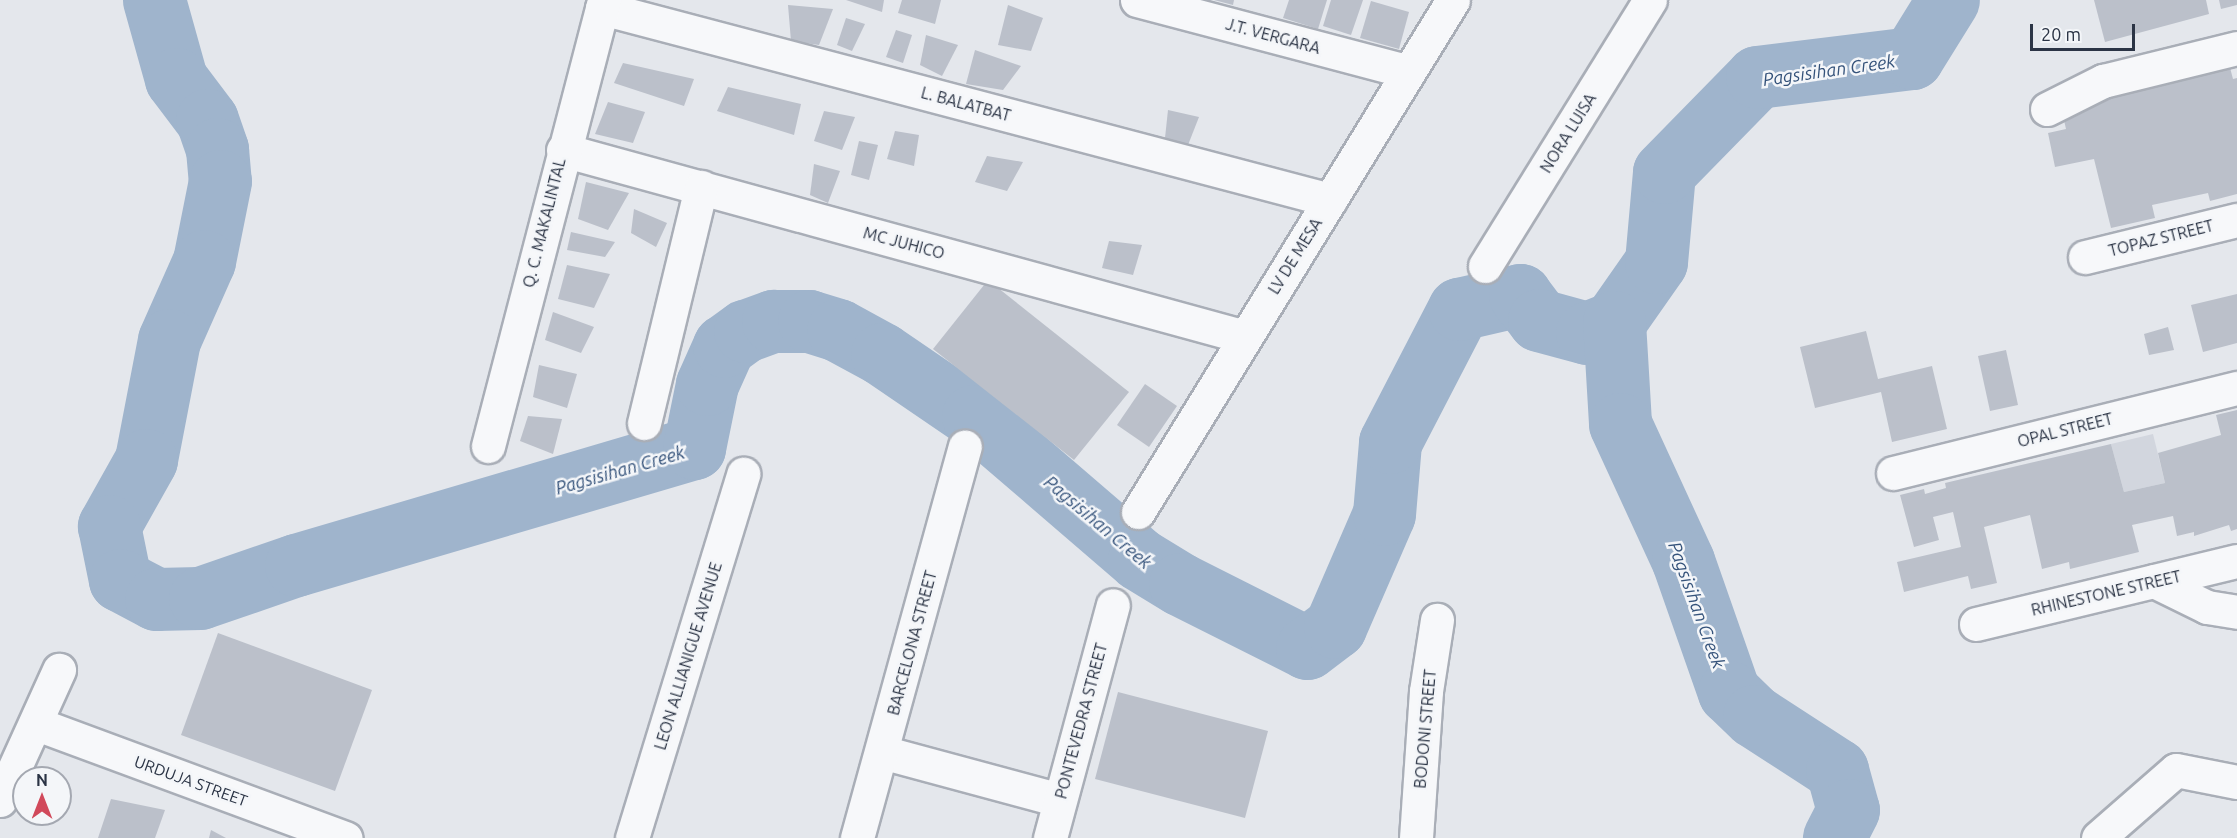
<!DOCTYPE html>
<html>
<head>
<meta charset="utf-8">
<style>
  body { margin:0 }
  #map { position:relative; width:2237px; height:838px; overflow:hidden; background:#e4e7ec; font-family:Ubuntu,sans-serif }
  div>[style] { position:absolute }
  .built>* { inset:0; background:#d2d6de }
  .river>* { height:63px; margin:-31.5px; padding:0 31.5px; transform-origin:31.5px; border-radius:31.5px; background:#9fb4cc }
  .building>* { inset:0; background:#bbc0ca }
  .roads { filter:drop-shadow(2px 0 #a9aeb7) drop-shadow(-2px 0 #a9aeb7) drop-shadow(0 2px #a9aeb7) drop-shadow(0 -2px #a9aeb7) }
  .street>* { height:33px; margin:-16.5px; padding:0 16.5px; transform-origin:16.5px; border-radius:16.5px; background:#f7f8fa }
  span { translate:-50% -50%; white-space:nowrap; text-align:center; line-height:1.15; -webkit-text-stroke:5px #f4f6f9; paint-order:stroke }
  .street-label { font-size:16px; color:#2b3445 }
  .water-label { font-size:18px; color:#34527a; font-style:italic }
  .north { position:absolute; left:12px; top:766px; width:60px; height:60px; box-sizing:border-box; background:#f4f6f9; border:2px solid #a4a8b1; border-radius:50%; rotate:0deg; font-size:16px; font-weight:700; line-height:24px; text-align:center; color:#2b3445 }
  .north::after { content:''; display:block; margin:auto; width:21px; height:27px; background:#d1495b; clip-path:polygon(50% 0,100% 100%,50% 72%,0 100%) }
  .scale { position:absolute; left:2030px; top:24px; width:105px; height:27px; box-sizing:border-box; border:3px solid #2b3445; border-top:0; padding-left:8px; font-size:18px; line-height:21px; white-space:nowrap; color:#2b3445; -webkit-text-stroke:4px #f4f6f9; paint-order:stroke }
</style>
</head>
<body>
<div id="map">
  <div class="built">
    <div style="clip-path:polygon(2153px 434px,2165px 483px,2124px 492px,2111px 444px)"></div>
  </div>
  <div class="river">
    <div style="left:154px;top:0;width:82px;rotate:74.4deg"></div>
    <div style="left:176px;top:79px;width:51px;rotate:52.9deg"></div>
    <div style="left:207px;top:120px;width:31px;rotate:71deg"></div>
    <div style="left:217px;top:149px;width:32px;rotate:85deg"></div>
    <div style="left:220px;top:181px;width:82px;rotate:101.3deg"></div>
    <div style="left:204px;top:261px;width:86px;rotate:113.9deg"></div>
    <div style="left:169px;top:340px;width:122px;rotate:100.9deg"></div>
    <div style="left:146px;top:460px;width:76px;rotate:119.3deg"></div>
    <div style="left:109px;top:526px;width:55px;rotate:78.5deg"></div>
    <div style="left:120px;top:580px;width:41px;rotate:27.8deg"></div>
    <div style="left:156px;top:599px;width:44px;rotate:-1.3deg"></div>
    <div style="left:200px;top:598px;width:102px;rotate:-19deg"></div>
    <div style="left:296px;top:565px;width:415px;rotate:-16.4deg"></div>
    <div style="left:694px;top:448px;width:65px;rotate:-78.5deg"></div>
    <div style="left:707px;top:384px;width:42px;rotate:-65.9deg"></div>
    <div style="left:724px;top:346px;width:26px;rotate:-36deg"></div>
    <div style="left:745px;top:331px;width:30px;rotate:-20deg"></div>
    <div style="left:773px;top:321px;width:36px"></div>
    <div style="left:809px;top:321px;width:30px;rotate:17deg"></div>
    <div style="left:838px;top:330px;width:50px;rotate:28.6deg"></div>
    <div style="left:882px;top:354px;width:110px;rotate:34.3deg"></div>
    <div style="left:973px;top:416px;width:219px;rotate:40.7deg"></div>
    <div style="left:1139px;top:559px;width:48px;rotate:31.4deg"></div>
    <div style="left:1180px;top:584px;width:142px;rotate:26.7deg"></div>
    <div style="left:1307px;top:648px;width:35px;rotate:-37deg"></div>
    <div style="left:1335px;top:627px;width:123px;rotate:-66.6deg"></div>
    <div style="left:1384px;top:514px;width:72px;rotate:-85.2deg"></div>
    <div style="left:1390px;top:442px;width:150px;rotate:-62.6deg"></div>
    <div style="left:1459px;top:309px;width:63px;rotate:-12.9deg"></div>
    <div style="left:1520px;top:295px;width:31px;rotate:53deg"></div>
    <div style="left:1539px;top:320px;width:50px;rotate:15.2deg"></div>
    <div style="left:1587px;top:333px;width:29px;rotate:-22deg"></div>
    <div style="left:1614px;top:322px;width:73px;rotate:-55deg"></div>
    <div style="left:1656px;top:262px;width:90px;rotate:-84.9deg"></div>
    <div style="left:1664px;top:172px;width:133px;rotate:-45.6deg"></div>
    <div style="left:1757px;top:77px;width:156px;rotate:-7deg"></div>
    <div style="left:1912px;top:58px;width:68px;rotate:-58.2deg"></div>
    <div style="left:1614px;top:322px;width:102px;rotate:86.6deg"></div>
    <div style="left:1620px;top:424px;width:151px;rotate:65.3deg"></div>
    <div style="left:1683px;top:561px;width:139px;rotate:70.7deg"></div>
    <div style="left:1729px;top:692px;width:35px;rotate:44deg"></div>
    <div style="left:1754px;top:716px;width:99px;rotate:33deg"></div>
    <div style="left:1837px;top:770px;width:41px;rotate:74.6deg"></div>
    <div style="left:1848px;top:810px;width:31px;rotate:117deg"></div>
  </div>
  <div class="building">
    <div style="clip-path:polygon(846px 0,884px 0,882px 12px)"></div>
    <div style="clip-path:polygon(902px 0,941px 0,935px 24px,898px 13px)"></div>
    <div style="clip-path:polygon(1214px 0,1234px 0,1233px 5px)"></div>
    <div style="clip-path:polygon(1289px 0,1327px 0,1318px 29px,1283px 18px)"></div>
    <div style="clip-path:polygon(1331px 0,1363px 0,1351px 35px,1323px 26px)"></div>
    <div style="clip-path:polygon(2094px 0,2206px 0,2209px 14px,2105px 42px)"></div>
    <div style="clip-path:polygon(2219px 0,2237px 0,2237px 5px,2221px 9px)"></div>
    <div style="clip-path:polygon(1371px 1px,1409px 12px,1399px 49px,1360px 38px)"></div>
    <div style="clip-path:polygon(788px 5px,833px 9px,819px 45px,791px 41px)"></div>
    <div style="clip-path:polygon(1008px 5px,1043px 18px,1031px 51px,998px 45px)"></div>
    <div style="clip-path:polygon(846px 18px,865px 24px,852px 51px,837px 45px)"></div>
    <div style="clip-path:polygon(896px 30px,912px 35px,903px 63px,886px 57px)"></div>
    <div style="clip-path:polygon(926px 35px,958px 45px,942px 76px,920px 65px)"></div>
    <div style="clip-path:polygon(975px 50px,1021px 66px,1003px 90px,966px 84px)"></div>
    <div style="clip-path:polygon(2228px 60px,2233px 79px,2237px 78px,2237px 194px,2210px 201px,2208px 193px,2152px 205px,2155px 218px,2111px 228px,2094px 159px,2055px 167px,2048px 133px,2066px 129px,2061px 107px)"></div>
    <div style="clip-path:polygon(623px 63px,694px 79px,684px 106px,614px 83px)"></div>
    <div style="clip-path:polygon(728px 87px,801px 104px,794px 135px,717px 111px)"></div>
    <div style="clip-path:polygon(608px 102px,645px 112px,633px 143px,595px 134px)"></div>
    <div style="clip-path:polygon(1168px 110px,1199px 117px,1188px 145px,1165px 138px)"></div>
    <div style="clip-path:polygon(824px 111px,855px 117px,842px 150px,814px 141px)"></div>
    <div style="clip-path:polygon(895px 131px,919px 135px,914px 166px,887px 159px)"></div>
    <div style="clip-path:polygon(859px 141px,878px 145px,869px 180px,851px 175px)"></div>
    <div style="clip-path:polygon(987px 156px,1023px 162px,1007px 191px,975px 182px)"></div>
    <div style="clip-path:polygon(814px 164px,840px 171px,828px 203px,810px 195px)"></div>
    <div style="clip-path:polygon(586px 182px,629px 193px,608px 230px,578px 219px)"></div>
    <div style="clip-path:polygon(634px 209px,667px 223px,656px 247px,631px 233px)"></div>
    <div style="clip-path:polygon(571px 232px,615px 242px,605px 257px,567px 250px)"></div>
    <div style="clip-path:polygon(1109px 241px,1142px 245px,1133px 275px,1102px 268px)"></div>
    <div style="clip-path:polygon(567px 265px,610px 274px,594px 308px,558px 299px)"></div>
    <div style="clip-path:polygon(988px 280px,1129px 392px,1074px 460px,933px 349px)"></div>
    <div style="clip-path:polygon(2237px 294px,2237px 343px,2203px 352px,2191px 305px)"></div>
    <div style="clip-path:polygon(553px 312px,594px 327px,581px 353px,545px 340px)"></div>
    <div style="clip-path:polygon(2168px 327px,2174px 350px,2149px 355px,2144px 334px)"></div>
    <div style="clip-path:polygon(1866px 331px,1878px 379px,1932px 366px,1947px 429px,1892px 442px,1881px 392px,1815px 408px,1800px 347px)"></div>
    <div style="clip-path:polygon(2006px 350px,2018px 405px,1990px 411px,1978px 356px)"></div>
    <div style="clip-path:polygon(539px 365px,577px 374px,567px 408px,533px 397px)"></div>
    <div style="clip-path:polygon(1145px 384px,1177px 406px,1149px 447px,1117px 425px)"></div>
    <div style="clip-path:polygon(2237px 410px,2237px 529px,2231px 531px,2229px 525px,2194px 536px,2194px 532px,2177px 536px,2173px 516px,2132px 525px,2139px 552px,2070px 569px,2069px 562px,2042px 569px,2030px 515px,1984px 527px,1997px 583px,1971px 589px,1968px 576px,1904px 592px,1897px 562px,1961px 547px,1953px 512px,1933px 517px,1939px 540px,1914px 547px,1900px 495px,1924px 489px,1925px 494px,1946px 488px,1945px 483px,2111px 444px,2124px 492px,2165px 483px,2158px 453px,2221px 435px,2216px 415px)"></div>
    <div style="clip-path:polygon(528px 416px,562px 419px,553px 454px,520px 441px)"></div>
    <div style="clip-path:polygon(218px 633px,372px 690px,335px 791px,181px 735px)"></div>
    <div style="clip-path:polygon(1118px 692px,1268px 731px,1245px 818px,1095px 779px)"></div>
    <div style="clip-path:polygon(111px 799px,165px 810px,155px 838px,98px 838px)"></div>
    <div style="clip-path:polygon(211px 830px,226px 838px,209px 838px)"></div>
  </div>
  <div class="roads">
    <div class="street">
      <div style="left:1137px;top:0;width:281px;rotate:14.8deg"></div>
      <div style="left:602px;top:8px;width:753px;rotate:14.77deg"></div>
      <div style="left:2047px;top:109px;width:63px;rotate:-26.6deg"></div>
      <div style="left:2103px;top:81px;width:138px;rotate:-13.8deg"></div>
      <div style="left:563px;top:150px;width:707px;rotate:15.33deg"></div>
      <div style="left:2085px;top:257px;width:156px;rotate:-13.7deg"></div>
      <div style="left:1485px;top:266px;width:313px;rotate:-58.2deg"></div>
      <div style="left:644px;top:423px;width:243px;rotate:-76.4deg"></div>
      <div style="left:488px;top:446px;width:461px;rotate:-75.4deg"></div>
      <div style="left:1893px;top:473px;width:354px;rotate:-13.9deg"></div>
      <div style="left:1138px;top:512px;width:601px;rotate:-58.4deg"></div>
      <div style="left:2154px;top:581px;width:59px;rotate:26.1deg"></div>
      <div style="left:2207px;top:607px;width:30px;rotate:9deg"></div>
      <div style="left:1976px;top:624px;width:268px;rotate:-13.6deg"></div>
      <div style="left:37px;top:724px;width:329px;rotate:20.3deg"></div>
      <div style="left:882px;top:752px;width:184px;rotate:15.1deg"></div>
      <div style="left:0;top:800px;width:143px;rotate:-65.6deg"></div>
      <div style="left:632px;top:838px;width:381px;rotate:-73deg"></div>
      <div style="left:857px;top:838px;width:406px;rotate:-74.6deg"></div>
      <div style="left:1050px;top:838px;width:241px;rotate:-74.9deg"></div>
      <div style="left:1416px;top:838px;width:147px;rotate:-86.1deg"></div>
      <div style="left:1426px;top:691px;width:72px;rotate:-81.2deg"></div>
      <div style="left:2098px;top:838px;width:103px;rotate:-41.1deg"></div>
      <div style="left:2176px;top:770px;width:62px;rotate:11.1deg"></div>
    </div>
  </div>
  <div class="street-label">
    <span style="left:1273px;top:36px;rotate:15deg">J.T. VERGARA</span>
    <span style="left:966px;top:104px;rotate:15deg">L. BALATBAT</span>
    <span style="left:1568px;top:133px;rotate:-58deg">NORA LUISA</span>
    <span style="left:544px;top:223px;rotate:-76deg">Q. C. MAKALINTAL</span>
    <span style="left:2161px;top:238px;rotate:-14deg">TOPAZ STREET</span>
    <span style="left:904px;top:243px;rotate:15deg">MC JUHICO</span>
    <span style="left:1295px;top:256px;rotate:-58deg">LV DE MESA</span>
    <span style="left:2065px;top:430px;rotate:-14deg">OPAL STREET</span>
    <span style="left:2106px;top:593px;rotate:-13deg">RHINESTONE STREET</span>
    <span style="left:912px;top:643px;rotate:-75deg">BARCELONA STREET</span>
    <span style="left:688px;top:656px;rotate:-73deg">LEON ALLIANIGUE AVENUE</span>
    <span style="left:1081px;top:721px;rotate:-75deg">PONTEVEDRA STREET</span>
    <span style="left:1425px;top:729px;rotate:-85deg">BODONI STREET</span>
    <span style="left:191px;top:781px;rotate:20deg">URDUJA STREET</span>
  </div>
  <div class="water-label">
    <span style="left:1829px;top:70px;rotate:-8deg">Pagsisihan Creek</span>
    <span style="left:620px;top:470px;rotate:-16deg">Pagsisihan Creek</span>
    <span style="left:1098px;top:522px;rotate:40deg">Pagsisihan Creek</span>
    <span style="left:1697px;top:605px;rotate:70deg">Pagsisihan Creek</span>
  </div>
  <div class="north">N</div>
  <div class="scale">20 m</div>
</div>
</body>
</html>
